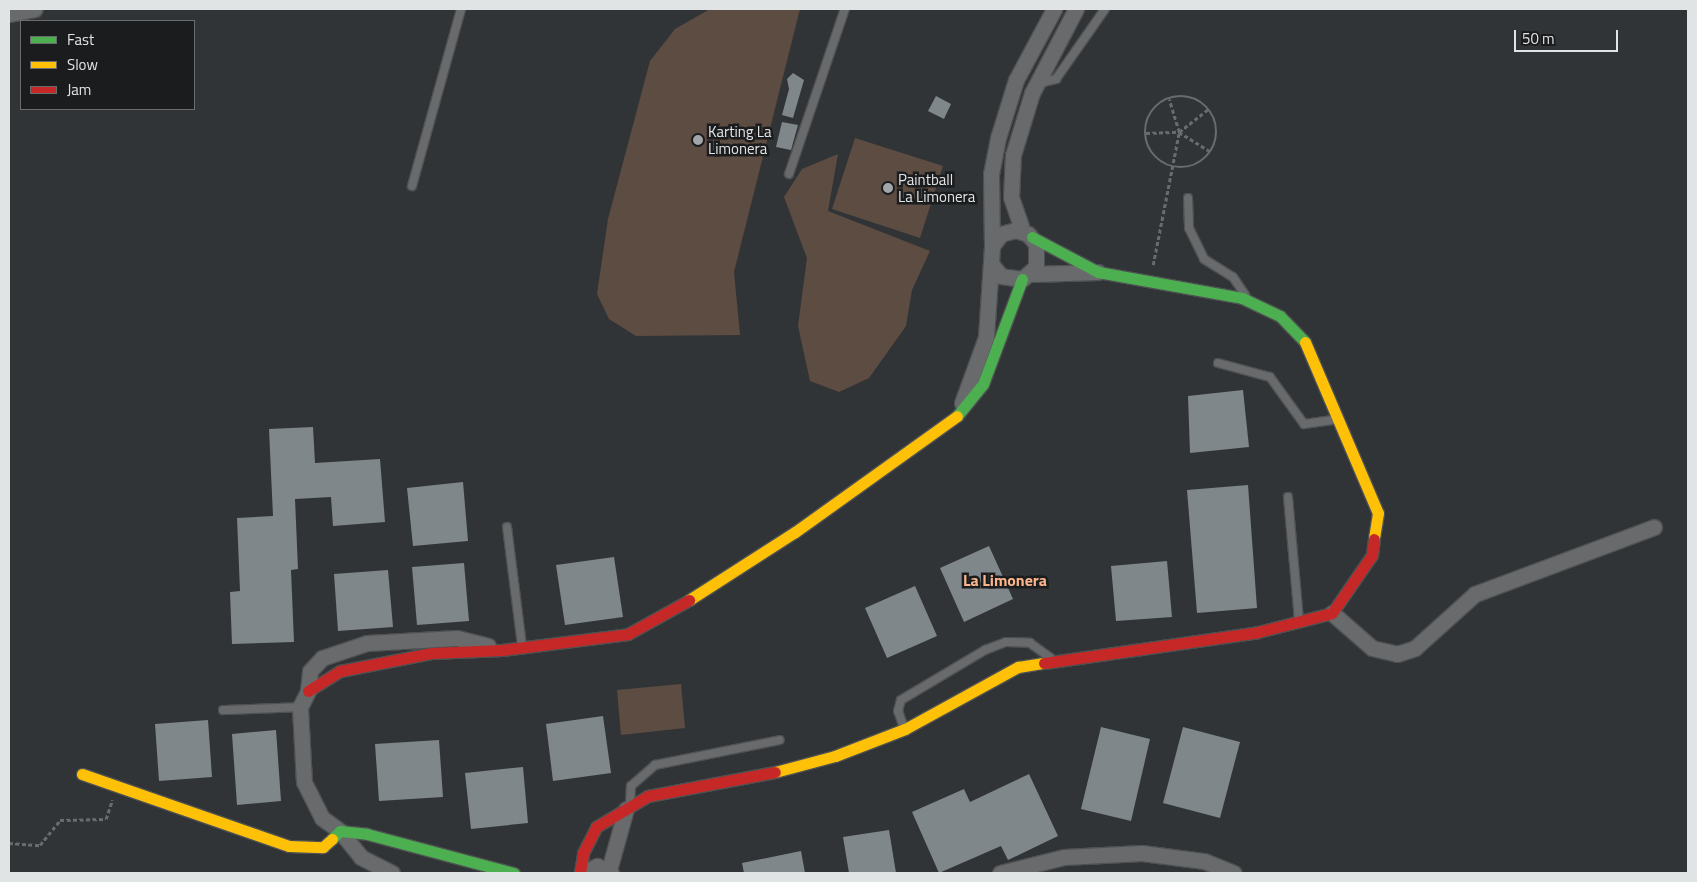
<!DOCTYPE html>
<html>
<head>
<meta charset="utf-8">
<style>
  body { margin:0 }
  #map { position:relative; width:1697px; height:882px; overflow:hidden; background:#313436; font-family:"Titillium Web",sans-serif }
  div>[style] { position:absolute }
  .green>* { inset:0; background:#5d4c42 }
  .building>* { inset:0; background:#7f878b }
  .path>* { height:2.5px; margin-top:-1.25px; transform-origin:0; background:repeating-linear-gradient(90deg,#696b6c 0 4px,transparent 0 6.5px) }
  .path>.ring { margin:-1.25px; padding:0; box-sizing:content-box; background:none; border:2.5px solid #696b6c; border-radius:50% }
  .roads { filter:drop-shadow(1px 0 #4e5152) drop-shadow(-1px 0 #4e5152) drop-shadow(0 1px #4e5152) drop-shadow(0 -1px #4e5152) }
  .lane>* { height:8px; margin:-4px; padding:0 4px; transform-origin:4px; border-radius:4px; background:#686a6b }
  .street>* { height:15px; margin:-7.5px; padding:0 7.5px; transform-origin:7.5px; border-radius:7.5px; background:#686a6b }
  .fast>* { height:11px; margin:-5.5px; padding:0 5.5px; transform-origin:5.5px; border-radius:5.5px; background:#4caf50 }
  .slow>* { height:11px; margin:-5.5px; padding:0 5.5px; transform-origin:5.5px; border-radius:5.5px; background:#ffc107 }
  .jam>* { height:11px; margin:-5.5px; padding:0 5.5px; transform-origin:5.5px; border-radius:5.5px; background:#c62828 }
  .dots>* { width:14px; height:14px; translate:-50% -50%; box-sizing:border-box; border:2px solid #1a1c1d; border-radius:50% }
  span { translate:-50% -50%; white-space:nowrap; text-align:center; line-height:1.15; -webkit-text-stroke:5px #1a1c1d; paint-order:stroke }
  .poi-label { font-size:15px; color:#e1e4e5 }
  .left { translate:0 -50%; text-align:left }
  .neighbourhood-label { font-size:16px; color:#fcb58a; font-weight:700 }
  .frame { position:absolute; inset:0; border:10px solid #e1e4e5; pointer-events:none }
  .legend { position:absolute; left:20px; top:20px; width:175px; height:90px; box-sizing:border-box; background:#1a1c1d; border:1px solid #6a6c6d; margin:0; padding:6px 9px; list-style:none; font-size:15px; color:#e1e4e5 }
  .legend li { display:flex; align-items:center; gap:10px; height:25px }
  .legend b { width:25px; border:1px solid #6a6c6d }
  .scale { position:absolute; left:1514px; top:30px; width:104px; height:22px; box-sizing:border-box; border:2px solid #e1e4e5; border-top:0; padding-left:6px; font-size:15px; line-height:18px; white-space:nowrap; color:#e1e4e5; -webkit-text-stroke:4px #1a1c1d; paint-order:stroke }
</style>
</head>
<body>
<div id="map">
  <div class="green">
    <div style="clip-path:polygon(710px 9px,800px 9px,734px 272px,740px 335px,636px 336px,609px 319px,597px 294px,608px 219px,650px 61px,675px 29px)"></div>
    <div style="clip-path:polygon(855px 138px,943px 166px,920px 238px,832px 209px)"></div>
    <div style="clip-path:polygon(838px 154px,828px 211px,930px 251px,912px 290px,906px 326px,869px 378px,839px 392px,810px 381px,798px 326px,807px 258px,784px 197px,802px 169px)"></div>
    <div style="clip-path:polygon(681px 684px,685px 728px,621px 735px,617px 690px)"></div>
  </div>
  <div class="building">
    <div style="clip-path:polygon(793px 73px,804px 80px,793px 118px,782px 115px,789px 89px,787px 79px)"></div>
    <div style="clip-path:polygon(936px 96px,951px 104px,944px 119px,928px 111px)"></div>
    <div style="clip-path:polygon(782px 122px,798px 125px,791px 150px,776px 147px)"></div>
    <div style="clip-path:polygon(1243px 390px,1249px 447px,1190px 453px,1188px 396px)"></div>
    <div style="clip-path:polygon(313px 427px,315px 463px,380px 459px,385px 522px,333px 526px,331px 497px,295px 499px,298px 569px,291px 570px,294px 642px,232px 644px,230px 592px,240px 591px,237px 518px,273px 516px,269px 429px)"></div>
    <div style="clip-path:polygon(463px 482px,468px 541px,413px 546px,407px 488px)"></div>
    <div style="clip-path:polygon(1248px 485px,1257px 608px,1197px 613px,1187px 490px)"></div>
    <div style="clip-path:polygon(989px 546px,1013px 599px,964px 622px,940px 568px)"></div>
    <div style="clip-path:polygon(614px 557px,623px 617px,565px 625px,556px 565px)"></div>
    <div style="clip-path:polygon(1167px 561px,1172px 617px,1116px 621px,1111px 566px)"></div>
    <div style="clip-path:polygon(464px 563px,469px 621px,417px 625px,412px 567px)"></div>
    <div style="clip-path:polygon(388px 570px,393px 627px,338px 631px,334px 574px)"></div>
    <div style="clip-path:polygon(915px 586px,937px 636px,887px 658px,865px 608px)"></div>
    <div style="clip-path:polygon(603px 716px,611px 773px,553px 781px,546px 724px)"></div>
    <div style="clip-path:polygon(208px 720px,212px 777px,159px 781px,155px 724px)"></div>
    <div style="clip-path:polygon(1101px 727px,1150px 739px,1131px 821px,1081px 809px)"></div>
    <div style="clip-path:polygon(1183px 727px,1240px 742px,1220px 818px,1163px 803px)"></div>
    <div style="clip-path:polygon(276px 730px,281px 801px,237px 805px,232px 734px)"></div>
    <div style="clip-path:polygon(439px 740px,443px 797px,379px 801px,375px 744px)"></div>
    <div style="clip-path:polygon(523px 767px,528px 823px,471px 829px,465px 773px)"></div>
    <div style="clip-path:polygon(1029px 774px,1058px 836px,1008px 860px,1001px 846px,939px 873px,912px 812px,964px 789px,970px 802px)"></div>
    <div style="clip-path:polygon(889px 830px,896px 873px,849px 873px,843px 837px)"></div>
    <div style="clip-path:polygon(801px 851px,805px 873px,744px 873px,742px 863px)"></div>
  </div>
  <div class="path">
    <div class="ring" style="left:1145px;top:96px;width:69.5px;height:69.5px"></div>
    <div style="left:1179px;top:132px;width:37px;rotate:-38deg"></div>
    <div style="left:1146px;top:133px;width:33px;rotate:-2deg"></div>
    <div style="left:1179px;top:132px;width:38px;rotate:32deg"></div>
    <div style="left:1153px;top:265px;width:136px;rotate:-78.9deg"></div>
    <div style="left:1179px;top:132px;width:34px;rotate:-107deg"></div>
    <div style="left:9px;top:843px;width:31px;rotate:4deg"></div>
    <div style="left:40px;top:845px;width:32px;rotate:-51deg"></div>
    <div style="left:60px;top:820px;width:46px;rotate:-1.2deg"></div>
    <div style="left:106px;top:819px;width:20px;rotate:-72deg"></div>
  </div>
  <div class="roads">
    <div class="lane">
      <div style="left:1036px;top:84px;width:21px;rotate:-14deg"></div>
      <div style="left:1056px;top:79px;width:85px;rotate:-55deg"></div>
      <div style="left:789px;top:174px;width:174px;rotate:-71.3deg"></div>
      <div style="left:412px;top:186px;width:184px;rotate:-74.5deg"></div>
      <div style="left:1188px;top:198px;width:30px;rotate:88deg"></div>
      <div style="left:1189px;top:228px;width:34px;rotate:64deg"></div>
      <div style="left:1204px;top:259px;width:34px;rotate:32deg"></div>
      <div style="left:1233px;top:277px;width:22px;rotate:56deg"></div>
      <div style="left:1218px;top:363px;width:54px;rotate:15.1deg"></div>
      <div style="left:1270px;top:377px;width:58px;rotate:54.1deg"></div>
      <div style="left:1304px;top:424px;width:34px;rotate:-8deg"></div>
      <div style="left:1288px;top:497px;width:124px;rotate:84.9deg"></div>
      <div style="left:507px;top:527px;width:120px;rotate:82.8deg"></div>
      <div style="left:223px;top:710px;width:77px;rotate:-2.2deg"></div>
      <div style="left:904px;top:728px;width:18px;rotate:-109deg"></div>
      <div style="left:898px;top:711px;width:11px;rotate:-75deg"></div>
      <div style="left:901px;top:700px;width:98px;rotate:-30.8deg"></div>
      <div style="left:985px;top:650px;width:22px;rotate:-21deg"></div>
      <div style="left:1006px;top:642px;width:24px;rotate:2deg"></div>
      <div style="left:1030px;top:643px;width:26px;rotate:36deg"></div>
      <div style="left:630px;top:804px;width:18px;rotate:-87deg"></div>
      <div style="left:631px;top:786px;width:32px;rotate:-41deg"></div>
      <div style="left:655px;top:765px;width:127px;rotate:-11.3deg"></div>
    </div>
    <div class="street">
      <div style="left:9px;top:14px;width:26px;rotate:-11deg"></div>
      <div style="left:1023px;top:232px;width:37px;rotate:-109deg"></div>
      <div style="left:1011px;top:197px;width:42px;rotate:-87.3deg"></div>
      <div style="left:1013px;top:155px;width:65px;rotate:-73deg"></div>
      <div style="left:1032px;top:93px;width:95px;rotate:-62.4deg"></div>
      <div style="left:992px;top:246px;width:72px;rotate:-90.8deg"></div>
      <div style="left:991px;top:174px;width:37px;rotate:-79deg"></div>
      <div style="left:998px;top:138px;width:61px;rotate:-72.8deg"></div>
      <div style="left:1016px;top:80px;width:81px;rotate:-61.8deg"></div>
      <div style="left:1031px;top:274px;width:67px;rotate:-1.7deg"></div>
      <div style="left:962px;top:403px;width:70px;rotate:-70deg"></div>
      <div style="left:986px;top:337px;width:91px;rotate:-86.2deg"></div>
      <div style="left:992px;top:246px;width:15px;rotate:-53deg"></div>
      <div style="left:1001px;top:234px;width:16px;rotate:-15deg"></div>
      <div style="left:1016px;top:230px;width:13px;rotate:18deg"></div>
      <div style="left:1028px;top:234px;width:13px;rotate:51deg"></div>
      <div style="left:1036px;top:244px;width:23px;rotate:90deg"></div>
      <div style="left:1036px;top:267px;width:18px;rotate:139deg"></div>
      <div style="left:1022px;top:279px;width:21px;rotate:-172deg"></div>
      <div style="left:1001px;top:276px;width:14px;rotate:-129deg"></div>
      <div style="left:1332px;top:613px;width:53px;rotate:41.2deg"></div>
      <div style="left:1372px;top:648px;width:26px;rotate:13deg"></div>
      <div style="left:1397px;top:654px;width:19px;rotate:-18deg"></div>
      <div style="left:1415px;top:648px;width:81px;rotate:-42deg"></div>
      <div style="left:1475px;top:594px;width:191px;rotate:-20.5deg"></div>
      <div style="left:609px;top:870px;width:63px;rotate:-74.4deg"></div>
      <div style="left:392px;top:873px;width:35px;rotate:-153deg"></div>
      <div style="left:361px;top:857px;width:33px;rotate:-129deg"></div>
      <div style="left:340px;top:831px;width:22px;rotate:-144deg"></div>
      <div style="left:322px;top:818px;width:40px;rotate:-116.6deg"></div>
      <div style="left:304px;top:782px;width:75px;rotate:-93.1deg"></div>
      <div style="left:300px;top:707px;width:18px;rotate:-63deg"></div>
      <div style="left:308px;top:691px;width:20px;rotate:-84deg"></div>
      <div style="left:310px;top:671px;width:18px;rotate:-47deg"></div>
      <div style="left:322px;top:658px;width:47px;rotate:-18.4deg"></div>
      <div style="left:367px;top:643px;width:90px;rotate:-3.2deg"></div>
      <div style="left:457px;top:638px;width:32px;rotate:14deg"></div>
      <div style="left:582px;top:873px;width:17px;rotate:-25deg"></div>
      <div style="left:597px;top:866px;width:16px;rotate:27deg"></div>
      <div style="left:1000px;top:873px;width:66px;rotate:-14deg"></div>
      <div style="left:1064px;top:857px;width:78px;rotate:-2.9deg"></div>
      <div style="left:1142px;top:853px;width:63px;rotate:7.4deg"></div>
      <div style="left:1204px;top:861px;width:32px;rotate:22deg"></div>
    </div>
    <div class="fast">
      <div style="left:1032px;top:237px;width:75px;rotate:27.9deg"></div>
      <div style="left:1098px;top:272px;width:146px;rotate:10.2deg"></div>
      <div style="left:1242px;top:298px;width:42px;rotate:25.3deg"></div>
      <div style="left:1280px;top:316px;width:36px;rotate:46deg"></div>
      <div style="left:957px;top:416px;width:41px;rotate:-50.9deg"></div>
      <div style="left:983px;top:384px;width:112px;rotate:-69.6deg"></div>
      <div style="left:332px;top:839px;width:11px;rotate:-45deg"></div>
      <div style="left:340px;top:831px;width:27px;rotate:6deg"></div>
      <div style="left:367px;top:834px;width:152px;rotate:14.9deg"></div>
    </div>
    <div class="slow">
      <div style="left:1305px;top:342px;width:186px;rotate:66.9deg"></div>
      <div style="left:1378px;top:513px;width:26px;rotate:99deg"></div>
      <div style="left:689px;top:600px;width:126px;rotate:-32.7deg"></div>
      <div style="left:795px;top:532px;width:199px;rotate:-35.6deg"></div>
      <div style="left:775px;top:772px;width:62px;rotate:-14.9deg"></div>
      <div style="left:835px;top:756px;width:75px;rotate:-21.1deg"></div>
      <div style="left:905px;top:729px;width:129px;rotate:-28.8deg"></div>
      <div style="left:1018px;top:667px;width:26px;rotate:-9deg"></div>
      <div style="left:82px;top:774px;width:219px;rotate:19.2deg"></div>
      <div style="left:289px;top:846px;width:34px;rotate:2deg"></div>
      <div style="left:323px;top:847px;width:12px;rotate:-42deg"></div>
    </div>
    <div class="jam">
      <div style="left:1044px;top:663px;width:216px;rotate:-8.2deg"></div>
      <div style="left:1258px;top:632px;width:76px;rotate:-14.4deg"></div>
      <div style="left:1332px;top:613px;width:70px;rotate:-55.4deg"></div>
      <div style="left:1372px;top:555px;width:16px;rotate:-83deg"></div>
      <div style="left:308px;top:691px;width:38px;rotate:-32deg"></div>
      <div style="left:340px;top:671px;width:94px;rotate:-11.1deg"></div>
      <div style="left:432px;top:653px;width:70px;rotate:-2.5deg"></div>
      <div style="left:502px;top:650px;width:127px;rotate:-7.2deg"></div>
      <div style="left:628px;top:634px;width:70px;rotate:-29.1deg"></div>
      <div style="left:580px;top:873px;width:20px;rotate:-81deg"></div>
      <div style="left:583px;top:853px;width:29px;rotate:-63deg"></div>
      <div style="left:596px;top:827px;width:61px;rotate:-30.8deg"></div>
      <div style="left:648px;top:796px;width:129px;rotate:-10.7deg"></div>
    </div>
  </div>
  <div class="dots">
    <div style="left:698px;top:140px;background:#a3a6a8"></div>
    <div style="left:888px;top:188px;background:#a3a6a8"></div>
  </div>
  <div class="poi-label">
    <span class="left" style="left:708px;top:140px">Karting La<br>Limonera</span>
    <span class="left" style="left:898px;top:188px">Paintball<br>La Limonera</span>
  </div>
  <div class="neighbourhood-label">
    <span style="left:1005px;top:580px">La Limonera</span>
  </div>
  <div class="frame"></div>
  <ul class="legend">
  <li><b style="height:6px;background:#4caf50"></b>Fast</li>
  <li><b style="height:6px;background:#ffc107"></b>Slow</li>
  <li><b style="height:6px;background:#c62828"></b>Jam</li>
  </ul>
  <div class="scale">50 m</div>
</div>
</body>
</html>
